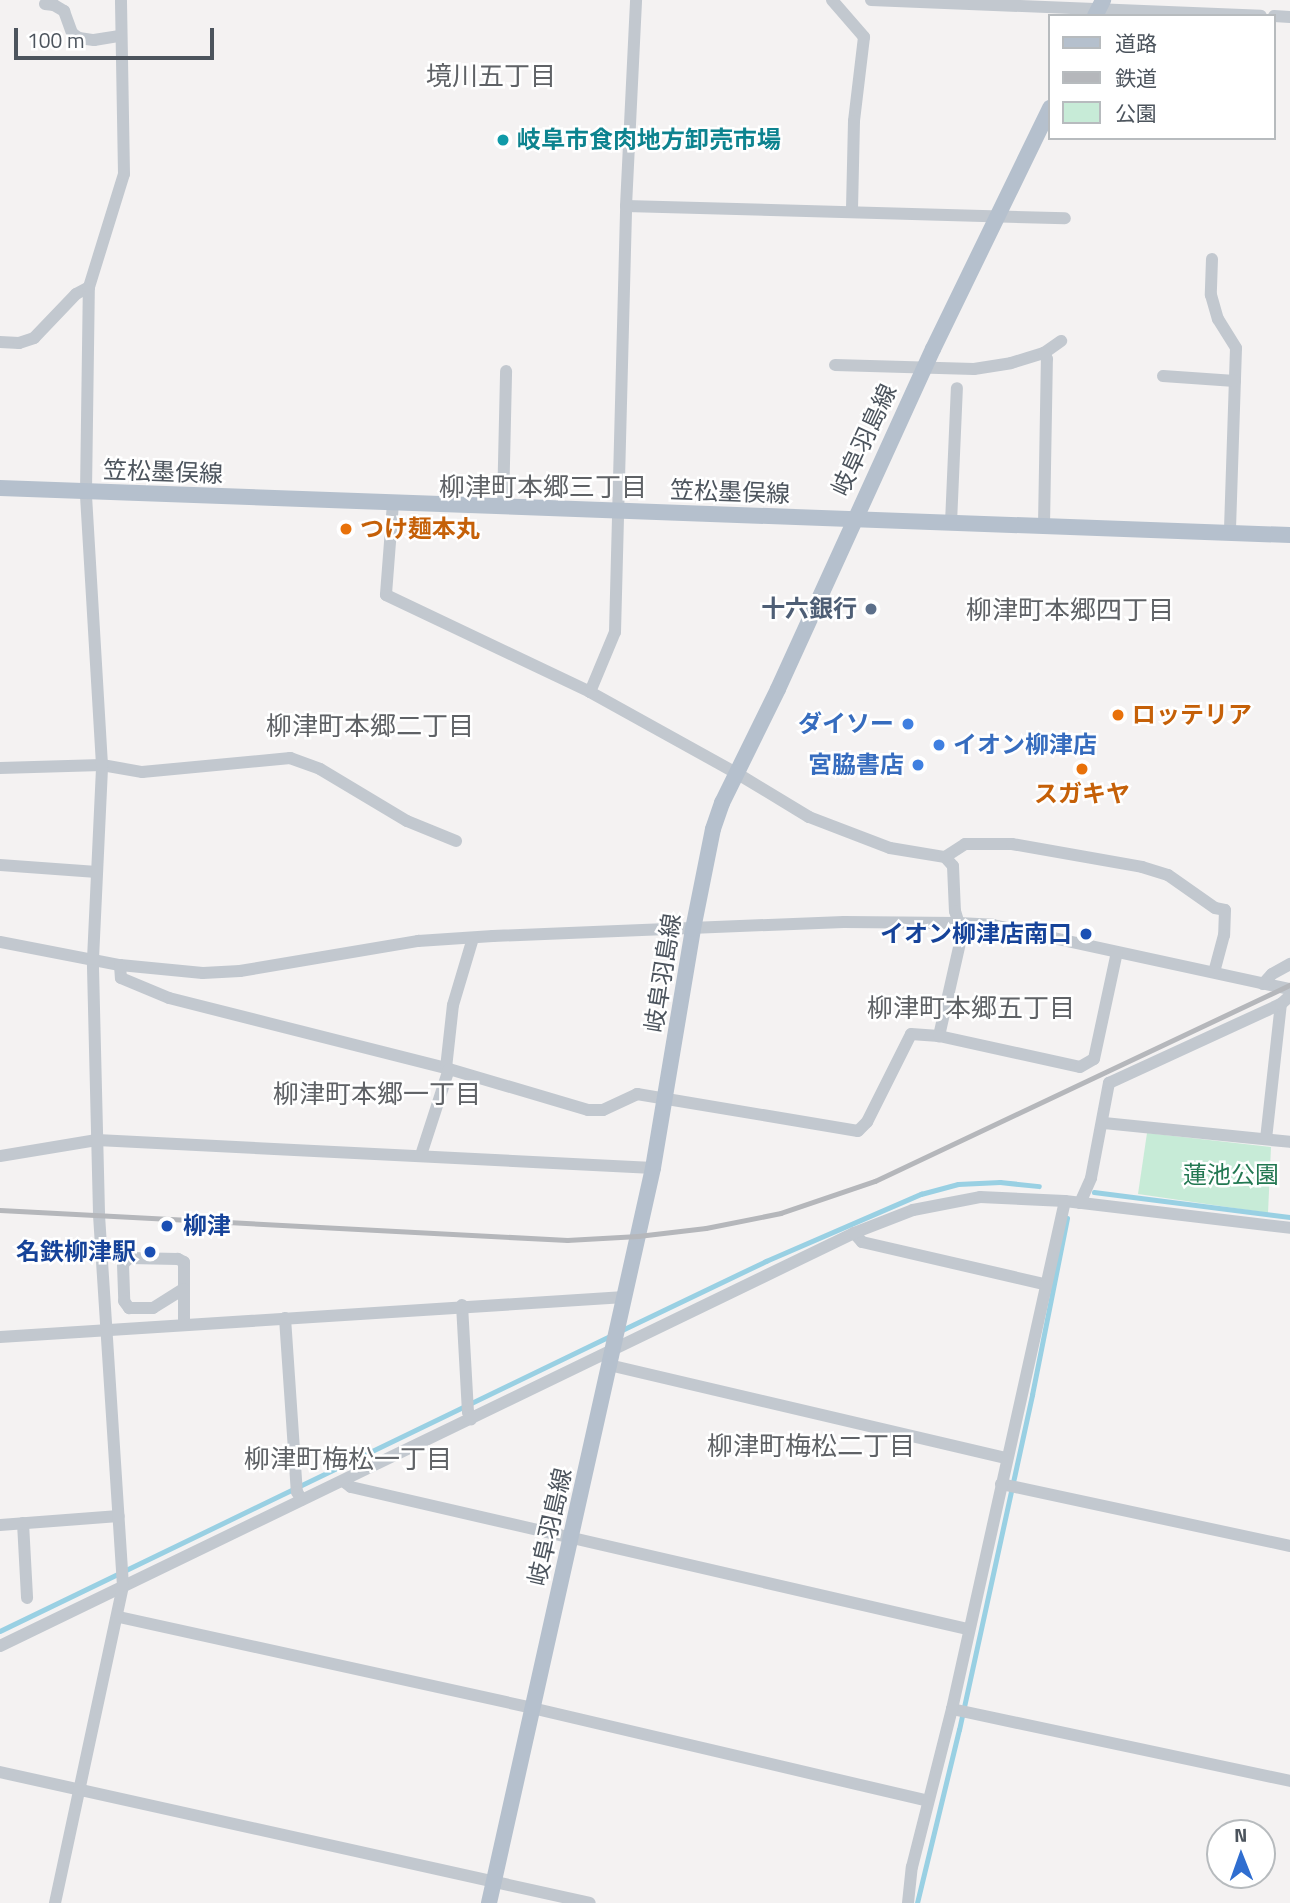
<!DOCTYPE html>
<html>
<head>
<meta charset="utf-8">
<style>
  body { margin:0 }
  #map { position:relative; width:1290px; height:1903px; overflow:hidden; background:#f4f2f2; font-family:"Titillium Web","Noto Sans JP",sans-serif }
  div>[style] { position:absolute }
  .green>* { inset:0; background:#c7ebd7 }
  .stream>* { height:4.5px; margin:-2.25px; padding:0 2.25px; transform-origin:2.25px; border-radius:2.25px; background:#99d0e3 }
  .minor>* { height:12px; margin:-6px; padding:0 6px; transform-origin:6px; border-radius:6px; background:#c2c8cf }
  .major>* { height:16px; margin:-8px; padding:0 8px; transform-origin:8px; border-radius:8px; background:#b5c0cd }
  .rail>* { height:4.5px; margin:-2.25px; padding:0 2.25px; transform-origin:2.25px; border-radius:2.25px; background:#b5b7bb }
  .major-bridge>* { height:16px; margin:-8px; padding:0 8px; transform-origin:8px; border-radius:8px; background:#b5c0cd }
  .dots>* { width:19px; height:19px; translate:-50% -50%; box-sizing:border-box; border:4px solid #fff; border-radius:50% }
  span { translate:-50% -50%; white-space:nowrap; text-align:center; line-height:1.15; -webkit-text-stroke:5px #fff; paint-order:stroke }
  .culture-label { font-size:24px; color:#0d838f; font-weight:700 }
  .left { translate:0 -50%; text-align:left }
  .street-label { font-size:24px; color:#4c545d }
  .food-label { font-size:24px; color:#c56008; font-weight:700 }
  .service-label { font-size:24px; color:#4e5e75; font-weight:700 }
  .right { translate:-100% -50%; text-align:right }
  .shop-label { font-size:24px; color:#366cbe; font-weight:700 }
  .transit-label { font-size:24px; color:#164399; font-weight:700 }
  .park-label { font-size:24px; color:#237852 }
  .neighbourhood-label { font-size:26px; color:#5f6266 }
  .legend { position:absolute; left:1048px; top:14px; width:228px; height:126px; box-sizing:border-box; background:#fff; border:2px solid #b7bbbe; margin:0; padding:9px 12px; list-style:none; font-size:21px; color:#4c545d }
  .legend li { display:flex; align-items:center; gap:14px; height:35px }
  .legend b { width:35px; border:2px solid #b7bbbe }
  .north { position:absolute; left:1206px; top:1819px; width:70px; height:70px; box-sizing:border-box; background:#fff; border:2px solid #b7bbbe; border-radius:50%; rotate:359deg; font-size:19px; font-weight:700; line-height:28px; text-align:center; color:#4c545d }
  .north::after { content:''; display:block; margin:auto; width:24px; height:32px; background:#306ed0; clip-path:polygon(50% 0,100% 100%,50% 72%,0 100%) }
  .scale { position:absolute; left:14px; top:28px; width:200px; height:32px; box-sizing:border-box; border:4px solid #4c545d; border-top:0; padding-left:9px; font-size:21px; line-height:24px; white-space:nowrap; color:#4c545d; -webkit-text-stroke:5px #fff; paint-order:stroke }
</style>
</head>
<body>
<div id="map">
  <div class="green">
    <div style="clip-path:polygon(1147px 1133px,1271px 1147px,1268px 1213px,1138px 1194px)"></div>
  </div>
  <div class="stream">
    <div style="left:1094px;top:1192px;width:198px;rotate:7.3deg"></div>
    <div style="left:620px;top:1331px;width:162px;rotate:-25.6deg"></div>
    <div style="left:766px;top:1261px;width:169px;rotate:-23.4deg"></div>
    <div style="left:921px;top:1194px;width:38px;rotate:-15deg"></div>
    <div style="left:958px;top:1184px;width:42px;rotate:-2.7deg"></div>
    <div style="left:1000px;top:1182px;width:39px;rotate:6deg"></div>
    <div style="left:0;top:1631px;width:680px;rotate:-25.81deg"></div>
    <div style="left:917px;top:1903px;width:178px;rotate:-76.4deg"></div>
    <div style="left:959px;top:1730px;width:343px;rotate:-77.7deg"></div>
    <div style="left:1032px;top:1395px;width:180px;rotate:-78.8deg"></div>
  </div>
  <div class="minor">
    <div style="left:832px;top:0;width:49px;rotate:49.1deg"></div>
    <div style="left:864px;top:37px;width:85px;rotate:96.8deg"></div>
    <div style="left:854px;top:121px;width:91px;rotate:91.3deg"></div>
    <div style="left:871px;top:0;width:390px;rotate:2.3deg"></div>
    <div style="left:45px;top:4px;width:9px;rotate:6deg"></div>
    <div style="left:54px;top:5px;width:12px;rotate:31deg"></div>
    <div style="left:64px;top:11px;width:23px;rotate:70deg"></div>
    <div style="left:72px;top:33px;width:9px;rotate:36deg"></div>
    <div style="left:79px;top:38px;width:15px;rotate:8deg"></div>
    <div style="left:94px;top:40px;width:26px;rotate:-9deg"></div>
    <div style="left:1274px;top:16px;width:16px;rotate:4deg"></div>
    <div style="left:626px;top:206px;width:439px;rotate:1.6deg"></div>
    <div style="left:1212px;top:259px;width:36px;rotate:92deg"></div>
    <div style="left:1211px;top:295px;width:25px;rotate:74deg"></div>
    <div style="left:1218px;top:319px;width:34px;rotate:58deg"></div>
    <div style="left:1236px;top:348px;width:185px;rotate:91.9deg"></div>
    <div style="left:0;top:342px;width:19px;rotate:3deg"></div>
    <div style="left:19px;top:343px;width:16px;rotate:-18deg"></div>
    <div style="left:34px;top:338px;width:61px;rotate:-46.3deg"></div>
    <div style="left:76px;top:294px;width:15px;rotate:-28deg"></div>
    <div style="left:835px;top:365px;width:139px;rotate:1.6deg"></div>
    <div style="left:974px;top:369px;width:37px;rotate:-9deg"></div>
    <div style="left:1011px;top:363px;width:34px;rotate:-17deg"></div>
    <div style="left:1044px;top:353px;width:21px;rotate:-35deg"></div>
    <div style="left:1163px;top:376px;width:72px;rotate:4deg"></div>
    <div style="left:393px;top:503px;width:92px;rotate:94.4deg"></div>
    <div style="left:386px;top:595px;width:226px;rotate:25.4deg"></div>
    <div style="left:590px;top:692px;width:169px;rotate:29deg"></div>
    <div style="left:738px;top:774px;width:83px;rotate:31.2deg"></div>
    <div style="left:809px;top:817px;width:87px;rotate:20.9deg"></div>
    <div style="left:890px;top:848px;width:56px;rotate:9.3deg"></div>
    <div style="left:945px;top:857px;width:12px;rotate:48deg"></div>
    <div style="left:953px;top:866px;width:45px;rotate:87.5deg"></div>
    <div style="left:955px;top:911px;width:24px;rotate:73deg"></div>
    <div style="left:962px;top:934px;width:105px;rotate:102.7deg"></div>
    <div style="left:503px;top:507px;width:136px;rotate:-88.7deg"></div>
    <div style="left:951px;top:523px;width:135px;rotate:-87.5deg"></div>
    <div style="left:1044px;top:525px;width:166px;rotate:-89deg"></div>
    <div style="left:1047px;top:359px;width:7px;rotate:-117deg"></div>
    <div style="left:590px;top:692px;width:65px;rotate:-67.4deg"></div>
    <div style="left:615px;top:632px;width:426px;rotate:-88.5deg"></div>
    <div style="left:626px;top:206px;width:206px;rotate:-87.2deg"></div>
    <div style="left:0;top:768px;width:102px;rotate:-1.7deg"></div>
    <div style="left:102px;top:765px;width:41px;rotate:9.9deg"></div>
    <div style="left:142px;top:772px;width:149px;rotate:-5.4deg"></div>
    <div style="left:290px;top:758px;width:32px;rotate:20deg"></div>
    <div style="left:320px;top:769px;width:101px;rotate:30.9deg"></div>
    <div style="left:407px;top:821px;width:53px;rotate:22.2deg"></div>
    <div style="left:945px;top:857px;width:24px;rotate:-33deg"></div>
    <div style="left:965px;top:844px;width:47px"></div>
    <div style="left:1012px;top:844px;width:132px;rotate:10deg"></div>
    <div style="left:1142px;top:867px;width:27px;rotate:17deg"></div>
    <div style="left:1168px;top:875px;width:57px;rotate:35.1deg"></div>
    <div style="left:1215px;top:908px;width:10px;rotate:11deg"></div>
    <div style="left:1225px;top:910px;width:25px;rotate:92deg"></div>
    <div style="left:1224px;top:935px;width:38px;rotate:105deg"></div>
    <div style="left:0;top:865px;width:97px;rotate:4.1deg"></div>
    <div style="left:0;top:942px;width:122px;rotate:10.9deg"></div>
    <div style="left:120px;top:965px;width:83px;rotate:5.5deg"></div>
    <div style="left:203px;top:973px;width:37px;rotate:-3deg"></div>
    <div style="left:240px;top:971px;width:181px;rotate:-9.6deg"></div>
    <div style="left:418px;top:941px;width:75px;rotate:-3.8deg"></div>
    <div style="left:493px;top:936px;width:351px;rotate:-2.3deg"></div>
    <div style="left:844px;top:922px;width:114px;rotate:0.5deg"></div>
    <div style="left:958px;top:923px;width:35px;rotate:3deg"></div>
    <div style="left:993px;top:925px;width:304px;rotate:12.2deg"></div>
    <div style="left:120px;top:965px;width:13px;rotate:86deg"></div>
    <div style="left:121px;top:978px;width:52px;rotate:22.6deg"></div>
    <div style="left:169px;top:998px;width:289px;rotate:14.2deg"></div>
    <div style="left:449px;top:1069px;width:145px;rotate:16.4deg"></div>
    <div style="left:588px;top:1110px;width:15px"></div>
    <div style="left:603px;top:1110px;width:38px;rotate:-25deg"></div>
    <div style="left:637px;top:1094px;width:224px;rotate:9.5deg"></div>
    <div style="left:858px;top:1131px;width:13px;rotate:-45deg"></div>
    <div style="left:867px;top:1122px;width:98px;rotate:-63.4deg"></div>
    <div style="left:911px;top:1034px;width:28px;rotate:4deg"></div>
    <div style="left:939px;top:1036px;width:144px;rotate:12.4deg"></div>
    <div style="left:1080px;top:1067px;width:16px;rotate:-30deg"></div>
    <div style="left:1094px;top:1059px;width:109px;rotate:-77.9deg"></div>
    <div style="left:1263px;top:984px;width:13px;rotate:-48deg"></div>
    <div style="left:1272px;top:974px;width:21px;rotate:-29deg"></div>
    <div style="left:446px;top:1068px;width:63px;rotate:-83.7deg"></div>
    <div style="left:453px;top:1005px;width:70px;rotate:-73.4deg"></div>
    <div style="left:1104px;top:1123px;width:187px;rotate:5.8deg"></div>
    <div style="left:1266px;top:1139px;width:136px;rotate:-83.7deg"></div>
    <div style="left:421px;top:1155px;width:90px;rotate:-72deg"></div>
    <div style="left:0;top:1156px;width:98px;rotate:-9.4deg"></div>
    <div style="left:97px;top:1140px;width:557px;rotate:2.88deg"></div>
    <div style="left:1080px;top:1203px;width:27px;rotate:-66deg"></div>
    <div style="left:1091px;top:1178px;width:97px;rotate:-79.3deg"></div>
    <div style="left:1109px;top:1083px;width:189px;rotate:-24.7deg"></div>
    <div style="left:1281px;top:1004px;width:12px;rotate:-42deg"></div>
    <div style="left:854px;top:1233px;width:12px;rotate:48deg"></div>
    <div style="left:862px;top:1242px;width:187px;rotate:13deg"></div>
    <div style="left:184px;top:1289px;width:27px;rotate:-90deg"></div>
    <div style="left:184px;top:1262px;width:7px;rotate:-153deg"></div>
    <div style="left:178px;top:1259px;width:49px;rotate:-178.8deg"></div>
    <div style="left:129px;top:1258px;width:8px;rotate:135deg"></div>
    <div style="left:123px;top:1264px;width:37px;rotate:88deg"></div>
    <div style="left:124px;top:1301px;width:9px;rotate:54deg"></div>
    <div style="left:129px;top:1308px;width:24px"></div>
    <div style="left:153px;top:1308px;width:36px;rotate:-32deg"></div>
    <div style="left:184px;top:1289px;width:36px;rotate:90deg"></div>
    <div style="left:462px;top:1305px;width:107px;rotate:86.8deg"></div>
    <div style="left:468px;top:1412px;width:8px;rotate:67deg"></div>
    <div style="left:285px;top:1318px;width:174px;rotate:86.1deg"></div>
    <div style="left:297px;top:1492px;width:9px;rotate:58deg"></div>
    <div style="left:0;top:1337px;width:626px;rotate:-3.66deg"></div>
    <div style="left:609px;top:1365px;width:409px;rotate:13.2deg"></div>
    <div style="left:343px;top:1481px;width:10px;rotate:37deg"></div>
    <div style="left:351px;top:1487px;width:632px;rotate:12.98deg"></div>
    <div style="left:1001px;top:1484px;width:296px;rotate:12.1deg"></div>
    <div style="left:23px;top:1523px;width:75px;rotate:86.9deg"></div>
    <div style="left:0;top:1525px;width:119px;rotate:-4.3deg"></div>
    <div style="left:119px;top:1617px;width:423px;rotate:12.4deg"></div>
    <div style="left:532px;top:1708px;width:406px;rotate:13.2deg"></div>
    <div style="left:0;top:1646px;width:949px;rotate:-25.81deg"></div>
    <div style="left:854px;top:1233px;width:63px;rotate:-21.3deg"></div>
    <div style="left:913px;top:1210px;width:68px;rotate:-11deg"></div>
    <div style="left:980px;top:1197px;width:85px;rotate:2.7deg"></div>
    <div style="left:1065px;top:1201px;width:227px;rotate:6.8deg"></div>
    <div style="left:952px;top:1709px;width:346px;rotate:12deg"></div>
    <div style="left:0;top:1772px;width:604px;rotate:12.52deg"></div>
    <div style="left:55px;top:1903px;width:324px;rotate:-77.9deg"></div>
    <div style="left:123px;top:1586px;width:374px;rotate:-93.7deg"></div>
    <div style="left:99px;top:1213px;width:254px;rotate:-91.4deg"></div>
    <div style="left:93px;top:959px;width:194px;rotate:-87.3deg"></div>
    <div style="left:102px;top:765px;width:273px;rotate:-93.4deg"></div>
    <div style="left:86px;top:492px;width:205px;rotate:-89.2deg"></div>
    <div style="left:89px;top:287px;width:118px;rotate:-72.8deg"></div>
    <div style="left:124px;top:174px;width:174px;rotate:-91deg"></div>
    <div style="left:908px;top:1903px;width:36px;rotate:-84deg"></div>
    <div style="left:912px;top:1867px;width:163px;rotate:-75.8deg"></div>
    <div style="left:952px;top:1709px;width:520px;rotate:-77.46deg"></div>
  </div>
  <div class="major">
    <div style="left:0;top:488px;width:1291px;rotate:2.09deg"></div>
    <div style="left:489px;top:1903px;width:753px;rotate:-77.42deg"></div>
    <div style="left:653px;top:1168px;width:242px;rotate:-80.5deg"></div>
    <div style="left:693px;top:929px;width:102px;rotate:-78.7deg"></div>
    <div style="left:713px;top:829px;width:28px;rotate:-71deg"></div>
    <div style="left:722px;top:803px;width:127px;rotate:-63.8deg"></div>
    <div style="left:778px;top:689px;width:374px;rotate:-65.5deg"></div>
  </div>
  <div class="rail">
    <div style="left:0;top:1210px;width:568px;rotate:3.03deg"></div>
    <div style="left:567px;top:1240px;width:71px;rotate:-3.2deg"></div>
    <div style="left:638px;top:1236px;width:68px;rotate:-6.7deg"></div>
    <div style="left:706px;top:1228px;width:76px;rotate:-11.3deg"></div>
    <div style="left:781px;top:1213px;width:99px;rotate:-18.8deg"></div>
    <div style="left:875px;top:1181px;width:459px;rotate:-25.3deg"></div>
  </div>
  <div class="major-bridge">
    <div style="left:1095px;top:16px;width:18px;rotate:-63deg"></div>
    <div style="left:933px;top:349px;width:268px;rotate:-64.1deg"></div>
  </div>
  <div class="dots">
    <div style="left:503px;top:140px;background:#0f9aa8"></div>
    <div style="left:346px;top:529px;background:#e8710a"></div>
    <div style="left:871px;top:609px;background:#5c6f8a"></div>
    <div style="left:1118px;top:715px;background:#e8710a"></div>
    <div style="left:908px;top:724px;background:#3f7fe0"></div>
    <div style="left:939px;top:745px;background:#3f7fe0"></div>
    <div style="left:918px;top:765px;background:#3f7fe0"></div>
    <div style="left:1082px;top:769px;background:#e8710a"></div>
    <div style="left:1086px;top:934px;background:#1a4fb4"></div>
    <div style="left:167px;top:1226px;background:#1a4fb4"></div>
    <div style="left:150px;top:1252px;background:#1a4fb4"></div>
  </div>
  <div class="culture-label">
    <span class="left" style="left:517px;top:140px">岐阜市食肉地方卸売市場</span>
  </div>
  <div class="street-label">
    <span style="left:864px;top:440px;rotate:-65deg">岐阜羽島線</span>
    <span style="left:163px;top:472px;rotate:2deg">笠松墨俣線</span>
    <span style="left:730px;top:492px;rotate:2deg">笠松墨俣線</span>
    <span style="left:663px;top:973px;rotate:-81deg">岐阜羽島線</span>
    <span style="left:550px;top:1527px;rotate:-77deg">岐阜羽島線</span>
  </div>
  <div class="food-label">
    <span class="left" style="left:360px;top:529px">つけ麺本丸</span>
    <span class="left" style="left:1132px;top:715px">ロッテリア</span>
    <span style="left:1082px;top:794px">スガキヤ</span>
  </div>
  <div class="service-label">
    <span class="right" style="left:857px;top:609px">十六銀行</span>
  </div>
  <div class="shop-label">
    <span class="right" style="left:894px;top:724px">ダイソー</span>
    <span class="left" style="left:953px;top:745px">イオン柳津店</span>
    <span class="right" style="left:904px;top:765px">宮脇書店</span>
  </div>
  <div class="transit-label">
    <span class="right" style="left:1072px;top:934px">イオン柳津店南口</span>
    <span class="left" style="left:183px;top:1226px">柳津</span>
    <span class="right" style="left:136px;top:1252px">名鉄柳津駅</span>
  </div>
  <div class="park-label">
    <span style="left:1231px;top:1175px">蓮池公園</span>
  </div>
  <div class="neighbourhood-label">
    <span style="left:491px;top:76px">境川五丁目</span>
    <span style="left:543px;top:487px">柳津町本郷三丁目</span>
    <span style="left:1070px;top:610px">柳津町本郷四丁目</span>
    <span style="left:370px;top:726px">柳津町本郷二丁目</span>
    <span style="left:971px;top:1008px">柳津町本郷五丁目</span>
    <span style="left:377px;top:1094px">柳津町本郷一丁目</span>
    <span style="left:811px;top:1446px">柳津町梅松二丁目</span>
    <span style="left:348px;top:1459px">柳津町梅松一丁目</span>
  </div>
  <ul class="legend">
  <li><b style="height:9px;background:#b5c0cd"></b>道路</li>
  <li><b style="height:9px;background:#b5b7bb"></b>鉄道</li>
  <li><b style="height:19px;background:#c7ebd7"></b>公園</li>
  </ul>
  <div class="north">N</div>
  <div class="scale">100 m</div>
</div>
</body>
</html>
